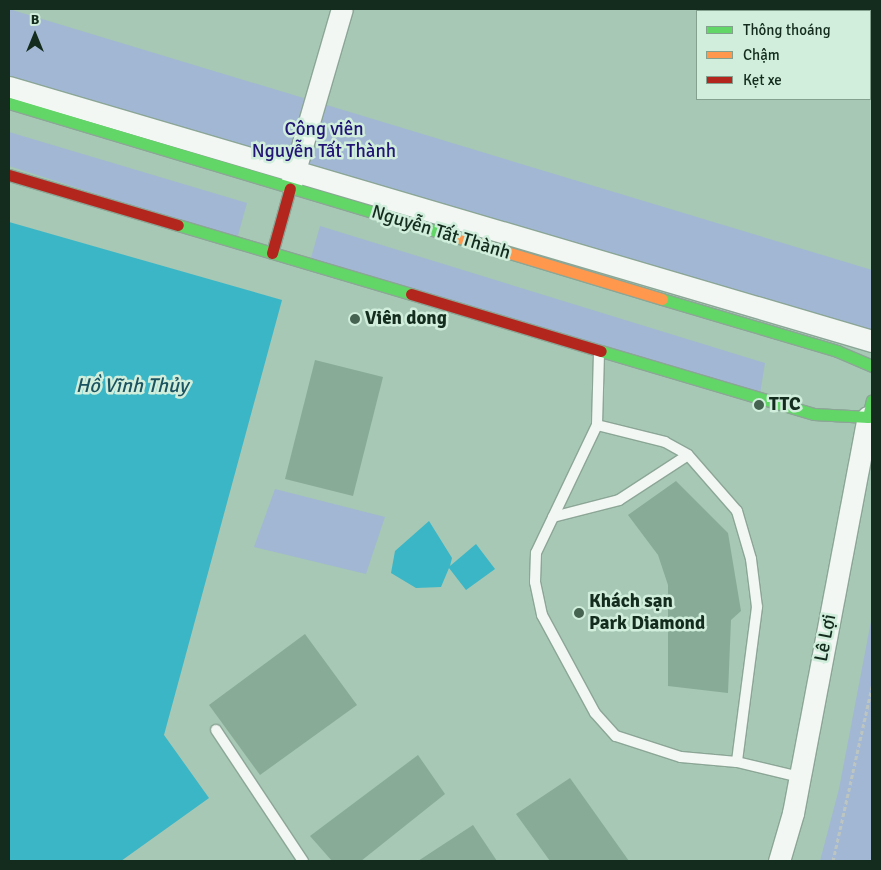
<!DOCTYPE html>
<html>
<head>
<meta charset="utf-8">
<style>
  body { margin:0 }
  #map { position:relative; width:881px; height:870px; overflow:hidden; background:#a6c8b4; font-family:Signika,sans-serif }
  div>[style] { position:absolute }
  .green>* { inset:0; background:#a2b7d3 }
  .water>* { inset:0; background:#3ab6c7 }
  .building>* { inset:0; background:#88ab97 }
  .path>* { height:3px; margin-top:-1.5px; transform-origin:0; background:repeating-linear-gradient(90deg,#bcc5c0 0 4px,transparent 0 6.5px) }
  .roads { filter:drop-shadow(1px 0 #8ca696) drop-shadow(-1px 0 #8ca696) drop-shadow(0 1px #8ca696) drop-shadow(0 -1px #8ca696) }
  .lane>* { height:10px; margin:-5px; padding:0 5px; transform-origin:5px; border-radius:5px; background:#f2f7f4 }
  .street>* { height:21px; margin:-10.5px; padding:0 10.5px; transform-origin:10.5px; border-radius:10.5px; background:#f2f7f4 }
  .fast>* { height:11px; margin:-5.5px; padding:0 5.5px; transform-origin:5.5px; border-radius:5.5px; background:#63d668 }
  .slow>* { height:11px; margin:-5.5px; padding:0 5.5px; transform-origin:5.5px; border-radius:5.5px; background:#ff974d }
  .jam>* { height:11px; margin:-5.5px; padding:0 5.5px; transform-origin:5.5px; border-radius:5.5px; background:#b3261e }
  .dots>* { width:14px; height:14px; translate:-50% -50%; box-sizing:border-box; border:2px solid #d0eedb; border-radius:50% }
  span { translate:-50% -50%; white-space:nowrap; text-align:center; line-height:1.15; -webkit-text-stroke:5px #d0eedb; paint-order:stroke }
  .park-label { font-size:19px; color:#221576 }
  .street-label { font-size:19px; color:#132c1d }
  .poi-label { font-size:19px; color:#132c1d; font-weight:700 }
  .left { translate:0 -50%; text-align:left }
  .water-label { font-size:20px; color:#1c5361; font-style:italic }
  .frame { position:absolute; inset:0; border:10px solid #132c1d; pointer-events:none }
  .legend { position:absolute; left:696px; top:10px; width:175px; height:90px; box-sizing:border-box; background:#d0eedb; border:1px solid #84a08f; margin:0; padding:6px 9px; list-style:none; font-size:15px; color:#132c1d }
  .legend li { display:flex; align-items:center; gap:10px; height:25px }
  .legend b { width:25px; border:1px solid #84a08f }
  .north { position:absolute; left:10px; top:10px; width:50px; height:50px; -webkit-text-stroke:4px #d0eedb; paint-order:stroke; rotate:0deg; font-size:14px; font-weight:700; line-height:20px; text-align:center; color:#132c1d }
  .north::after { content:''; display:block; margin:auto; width:18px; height:22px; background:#132c1d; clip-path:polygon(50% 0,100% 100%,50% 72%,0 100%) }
</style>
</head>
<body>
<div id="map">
  <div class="green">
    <div style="clip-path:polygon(9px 9px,872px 270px,872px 341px,9px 87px)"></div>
    <div style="clip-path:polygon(9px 132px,247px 203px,237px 239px,9px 166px)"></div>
    <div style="clip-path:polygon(320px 226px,765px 363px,760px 394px,311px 258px)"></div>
    <div style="clip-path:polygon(275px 489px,385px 517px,366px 574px,254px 547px)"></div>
    <div style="clip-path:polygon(872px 616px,872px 861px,820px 861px,839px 789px)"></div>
  </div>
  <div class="water">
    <div style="clip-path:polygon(9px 222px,282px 300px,164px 735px,209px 798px,121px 861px,9px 861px)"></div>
    <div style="clip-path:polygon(429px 521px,452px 558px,450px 566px,476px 544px,495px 569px,466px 590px,449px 568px,441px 587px,416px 588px,391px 573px,395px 551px)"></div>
  </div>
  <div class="building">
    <div style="clip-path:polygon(315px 360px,383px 377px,353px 496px,285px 479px)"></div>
    <div style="clip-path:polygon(676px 481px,728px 533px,741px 611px,731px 620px,728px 693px,668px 686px,668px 585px,658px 555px,628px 515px)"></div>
    <div style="clip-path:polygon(305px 634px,357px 705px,260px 775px,209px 705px)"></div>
    <div style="clip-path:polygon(418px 755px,445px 794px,361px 861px,332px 861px,310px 836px)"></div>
    <div style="clip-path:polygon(570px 778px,629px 861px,550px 861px,516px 814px)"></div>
    <div style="clip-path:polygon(473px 825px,497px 861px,418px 861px)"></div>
  </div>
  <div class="path">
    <div style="left:833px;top:861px;width:179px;rotate:-77.4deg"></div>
  </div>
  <div class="roads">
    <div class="lane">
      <div style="left:599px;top:353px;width:72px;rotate:91.6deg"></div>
      <div style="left:597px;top:425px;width:142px;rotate:115.5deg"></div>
      <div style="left:536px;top:553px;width:29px;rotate:92deg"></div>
      <div style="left:535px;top:582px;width:34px;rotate:78deg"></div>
      <div style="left:542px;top:615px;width:111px;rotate:61.6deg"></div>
      <div style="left:595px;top:713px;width:31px;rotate:48deg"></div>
      <div style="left:616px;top:736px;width:68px;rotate:17.9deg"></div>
      <div style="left:681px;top:757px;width:56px;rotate:5.1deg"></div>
      <div style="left:737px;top:762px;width:65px;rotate:13.4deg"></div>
      <div style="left:597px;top:425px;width:70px;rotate:14deg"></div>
      <div style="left:665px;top:442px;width:26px;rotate:29deg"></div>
      <div style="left:688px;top:455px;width:74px;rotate:48.8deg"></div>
      <div style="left:737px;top:511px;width:50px;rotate:73.7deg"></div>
      <div style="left:751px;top:559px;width:48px;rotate:82.9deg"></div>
      <div style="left:757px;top:607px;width:156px;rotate:97.4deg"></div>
      <div style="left:553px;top:517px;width:68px;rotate:-14.4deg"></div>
      <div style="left:619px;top:500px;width:82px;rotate:-33.1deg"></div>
      <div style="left:216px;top:730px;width:157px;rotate:56.4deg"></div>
    </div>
    <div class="street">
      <div style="left:832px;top:9px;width:8px;rotate:14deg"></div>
      <div style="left:870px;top:20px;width:2px;rotate:27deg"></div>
      <div style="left:9px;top:87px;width:900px;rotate:16.4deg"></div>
      <div style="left:291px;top:184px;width:182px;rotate:-73.8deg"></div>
      <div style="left:779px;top:861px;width:50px;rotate:-73.7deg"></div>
      <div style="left:793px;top:813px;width:403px;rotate:-79.3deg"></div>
      <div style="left:868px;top:417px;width:4px;rotate:-14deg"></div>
    </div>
    <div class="fast">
      <div style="left:9px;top:103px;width:471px;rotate:16.7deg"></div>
      <div style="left:178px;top:225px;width:243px;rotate:16.5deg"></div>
      <div style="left:662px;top:299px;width:183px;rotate:16.5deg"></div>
      <div style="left:837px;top:351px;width:38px;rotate:23deg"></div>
      <div style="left:601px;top:351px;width:222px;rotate:16.5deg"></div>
      <div style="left:814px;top:414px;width:54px;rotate:3.2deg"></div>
      <div style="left:868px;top:417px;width:17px;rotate:-77deg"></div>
    </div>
    <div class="slow">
      <div style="left:460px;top:238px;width:211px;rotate:16.8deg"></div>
    </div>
    <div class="jam">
      <div style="left:9px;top:175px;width:176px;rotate:16.5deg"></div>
      <div style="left:272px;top:253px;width:67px;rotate:-74.5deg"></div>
      <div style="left:411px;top:294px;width:198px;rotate:16.7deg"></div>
    </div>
  </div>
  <div class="dots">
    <div style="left:355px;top:319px;background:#466352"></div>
    <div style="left:759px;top:405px;background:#466352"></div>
    <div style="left:579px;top:613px;background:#466352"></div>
  </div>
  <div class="park-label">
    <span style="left:324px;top:141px">Công viên<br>Nguyễn Tất Thành</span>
  </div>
  <div class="street-label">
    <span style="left:441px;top:233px;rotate:17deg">Nguyễn Tất Thành</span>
    <span style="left:826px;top:638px;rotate:-79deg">Lê Lợi</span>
  </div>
  <div class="poi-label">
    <span class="left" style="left:365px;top:319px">Viên dong</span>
    <span class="left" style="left:769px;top:405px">TTC</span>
    <span class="left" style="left:589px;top:613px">Khách sạn<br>Park Diamond</span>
  </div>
  <div class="water-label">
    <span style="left:132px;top:385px">Hồ Vĩnh Thủy</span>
  </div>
  <div class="frame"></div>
  <ul class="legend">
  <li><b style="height:6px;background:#63d668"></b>Thông thoáng</li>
  <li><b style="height:6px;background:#ff974d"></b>Chậm</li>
  <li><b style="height:6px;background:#b3261e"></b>Kẹt xe</li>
  </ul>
  <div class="north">B</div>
</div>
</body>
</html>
